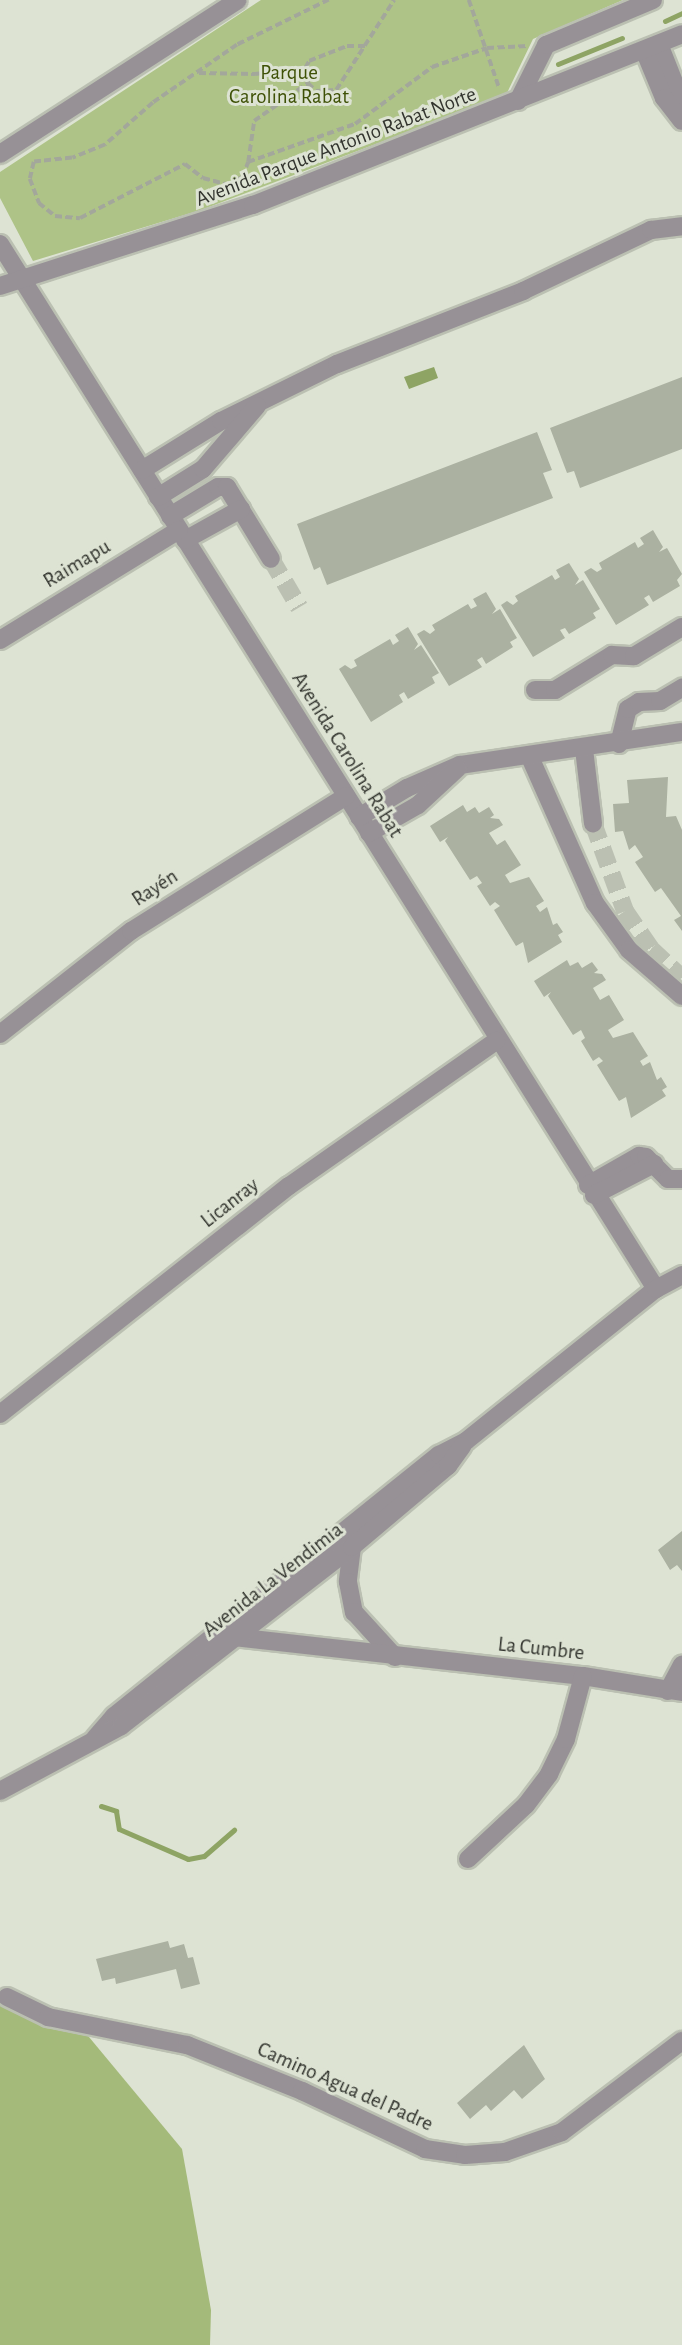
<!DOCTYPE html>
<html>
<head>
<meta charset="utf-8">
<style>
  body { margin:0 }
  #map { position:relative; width:682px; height:2345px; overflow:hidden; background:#dde3d3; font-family:"Alegreya Sans",sans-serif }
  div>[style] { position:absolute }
  .green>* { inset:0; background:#aec387 }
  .forest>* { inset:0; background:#a4ba7a }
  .water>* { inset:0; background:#8ea464 }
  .stream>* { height:5px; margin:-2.5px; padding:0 2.5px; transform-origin:2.5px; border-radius:2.5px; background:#8ea464 }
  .building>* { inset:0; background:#abb1a1 }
  .minor-tunnel>* { height:18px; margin-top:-9px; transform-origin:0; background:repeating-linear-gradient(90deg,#bbc0b2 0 18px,transparent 0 27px) }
  .path>* { height:3.5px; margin-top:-1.75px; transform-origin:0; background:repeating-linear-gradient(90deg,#a3a79b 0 7px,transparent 0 10.5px) }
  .roads { filter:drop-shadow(2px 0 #bbc0b2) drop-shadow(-2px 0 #bbc0b2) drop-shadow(0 2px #bbc0b2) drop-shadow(0 -2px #bbc0b2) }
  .minor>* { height:18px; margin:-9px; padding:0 9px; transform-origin:9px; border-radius:9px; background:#979196 }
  span { translate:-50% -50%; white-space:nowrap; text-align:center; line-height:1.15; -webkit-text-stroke:6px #dde3d3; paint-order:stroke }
  .park-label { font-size:21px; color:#3e5106 }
  .street-label { font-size:21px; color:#32342e }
</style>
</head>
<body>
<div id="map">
  <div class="green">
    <div style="clip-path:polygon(261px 0,623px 0,533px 39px,506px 95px,201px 210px,33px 261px,0 198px,0 172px)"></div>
  </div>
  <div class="forest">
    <div style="clip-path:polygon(0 2000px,84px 2031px,182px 2149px,211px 2310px,210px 2345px,0 2345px)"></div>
  </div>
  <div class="water">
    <div style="clip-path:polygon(434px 367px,438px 378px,409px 389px,404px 377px)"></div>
  </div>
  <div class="stream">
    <div style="left:665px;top:21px;width:19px;rotate:-25deg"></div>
    <div style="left:558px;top:64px;width:69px;rotate:-22.1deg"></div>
    <div style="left:101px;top:1806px;width:16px;rotate:18deg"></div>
    <div style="left:116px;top:1811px;width:18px;rotate:81deg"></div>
    <div style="left:119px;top:1829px;width:75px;rotate:23.5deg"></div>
    <div style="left:188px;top:1859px;width:16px;rotate:-11deg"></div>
    <div style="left:204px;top:1856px;width:40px;rotate:-41deg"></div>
  </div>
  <div class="building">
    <div style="clip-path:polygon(682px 377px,682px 449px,580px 488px,574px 471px,567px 473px,550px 428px)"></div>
    <div style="clip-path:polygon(537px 432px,552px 470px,543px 473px,553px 498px,327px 585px,320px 567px,314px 570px,297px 524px)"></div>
    <div style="clip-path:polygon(653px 530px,663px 547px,659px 552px,667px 548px,682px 574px,677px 580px,680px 586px,653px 602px,649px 595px,644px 598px,649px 605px,616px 625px,584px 572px,591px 568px,597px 572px,602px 569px,599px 563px,635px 542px,638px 548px,644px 544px,640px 538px)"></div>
    <div style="clip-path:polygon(569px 563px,579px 579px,575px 585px,583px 580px,600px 609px,593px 613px,596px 618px,569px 634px,565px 628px,560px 630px,565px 638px,533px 657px,501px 605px,507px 601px,513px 605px,518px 601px,515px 596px,552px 575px,555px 580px,560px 577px,556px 570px)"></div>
    <div style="clip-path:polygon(486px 592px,496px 609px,492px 614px,500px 609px,517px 638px,510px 642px,513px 647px,486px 664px,482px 657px,477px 660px,482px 667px,449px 686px,417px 634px,424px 630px,430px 634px,435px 630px,432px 625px,468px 604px,471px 609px,477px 606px,473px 599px)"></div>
    <div style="clip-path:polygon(408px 627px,418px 644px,414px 650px,421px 645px,439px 673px,432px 677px,435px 683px,408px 699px,404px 692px,399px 695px,403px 702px,371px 722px,339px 669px,345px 665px,351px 669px,357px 666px,354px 660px,390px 639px,393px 645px,399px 641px,395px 635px)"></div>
    <div style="clip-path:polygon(668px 777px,666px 817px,676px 816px,682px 830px,682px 931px,674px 920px,681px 916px,661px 888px,655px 892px,635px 862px,643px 857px,635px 845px,629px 850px,623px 831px,615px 832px,613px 804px,629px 803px,627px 780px)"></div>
    <div style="clip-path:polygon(463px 805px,467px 812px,475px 807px,479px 813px,489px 807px,494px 815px,490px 818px,499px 819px,503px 825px,489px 833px,497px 845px,505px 840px,521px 865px,505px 875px,510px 883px,529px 877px,544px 901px,536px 906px,540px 912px,547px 907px,553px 925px,557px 923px,563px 932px,558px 935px,562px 942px,528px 963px,523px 942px,516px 946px,494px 910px,500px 906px,495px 902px,490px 906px,477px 886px,482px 883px,477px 876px,470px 880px,445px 841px,448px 837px,440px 842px,430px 826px)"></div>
    <div style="clip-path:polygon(567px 960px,570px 966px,578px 962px,582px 968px,592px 962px,598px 970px,594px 973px,602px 974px,606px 980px,593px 988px,600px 1000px,609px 995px,624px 1020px,608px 1030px,613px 1038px,633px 1032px,648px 1056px,640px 1061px,643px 1066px,650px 1062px,657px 1080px,661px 1077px,667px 1087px,662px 1090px,666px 1096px,631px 1118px,626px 1097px,619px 1101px,597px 1065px,603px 1061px,599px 1057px,593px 1061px,581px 1041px,585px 1038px,581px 1030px,573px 1035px,548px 996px,551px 992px,544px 997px,534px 981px)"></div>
    <div style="clip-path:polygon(682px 1531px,682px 1571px,677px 1565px,670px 1570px,658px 1550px)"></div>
    <div style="clip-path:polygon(168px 1941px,170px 1948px,184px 1944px,188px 1958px,193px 1957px,200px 1984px,181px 1989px,176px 1969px,116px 1984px,115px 1978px,102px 1981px,96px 1959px)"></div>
    <div style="clip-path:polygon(524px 2045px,545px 2079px,522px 2099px,514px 2090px,491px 2111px,486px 2105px,470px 2119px,457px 2103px)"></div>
  </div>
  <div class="minor-tunnel">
    <div style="left:271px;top:559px;width:56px;rotate:59.7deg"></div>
    <div style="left:593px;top:823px;width:94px;rotate:70deg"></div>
    <div style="left:625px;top:911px;width:46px;rotate:55.6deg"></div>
    <div style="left:651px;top:949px;width:42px;rotate:43.1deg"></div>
  </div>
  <div class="path">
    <div style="left:329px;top:0;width:102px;rotate:153.9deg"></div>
    <div style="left:237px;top:45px;width:102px;rotate:145.4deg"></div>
    <div style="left:153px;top:103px;width:64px;rotate:138.8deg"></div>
    <div style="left:105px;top:145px;width:35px;rotate:158deg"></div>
    <div style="left:72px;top:158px;width:38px;rotate:174deg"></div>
    <div style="left:34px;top:162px;width:17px;rotate:103deg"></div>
    <div style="left:30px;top:179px;width:26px;rotate:69deg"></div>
    <div style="left:39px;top:203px;width:21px;rotate:39deg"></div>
    <div style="left:55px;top:216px;width:25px;rotate:5deg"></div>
    <div style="left:80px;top:218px;width:118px;rotate:-27.2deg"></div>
    <div style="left:185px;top:164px;width:23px;rotate:38deg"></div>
    <div style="left:203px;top:178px;width:27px;rotate:15deg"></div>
    <div style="left:229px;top:185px;width:15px;rotate:-32deg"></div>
    <div style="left:242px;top:177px;width:16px;rotate:-68deg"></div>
    <div style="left:248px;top:162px;width:114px;rotate:-19.6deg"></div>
    <div style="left:355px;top:124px;width:96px;rotate:-36.5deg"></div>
    <div style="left:432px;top:67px;width:58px;rotate:-19.1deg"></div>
    <div style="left:487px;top:48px;width:40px;rotate:-2.9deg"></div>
    <div style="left:469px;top:0;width:92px;rotate:71deg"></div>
    <div style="left:199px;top:73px;width:56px;rotate:1deg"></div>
    <div style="left:255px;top:74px;width:50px;rotate:-6.8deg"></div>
    <div style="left:308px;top:83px;width:15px;rotate:-101deg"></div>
    <div style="left:305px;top:68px;width:8px;rotate:-60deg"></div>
    <div style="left:309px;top:61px;width:41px;rotate:-21.5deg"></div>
    <div style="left:347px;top:46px;width:19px"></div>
    <div style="left:248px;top:162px;width:41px;rotate:-81.7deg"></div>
    <div style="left:254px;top:121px;width:66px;rotate:-35.1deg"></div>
    <div style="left:308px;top:83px;width:11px;rotate:45deg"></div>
    <div style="left:316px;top:91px;width:20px;rotate:-3deg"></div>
    <div style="left:336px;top:90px;width:107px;rotate:-57.2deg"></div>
  </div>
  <div class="roads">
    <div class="minor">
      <div style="left:659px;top:44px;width:62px;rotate:68.4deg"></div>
      <div style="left:644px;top:50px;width:52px;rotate:67.4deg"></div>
      <div style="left:664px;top:98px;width:29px;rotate:52deg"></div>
      <div style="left:518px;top:101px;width:63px;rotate:-63.4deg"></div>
      <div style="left:546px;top:45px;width:116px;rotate:-22.8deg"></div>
      <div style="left:0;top:154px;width:283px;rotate:-32.9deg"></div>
      <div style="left:0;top:244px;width:1234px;rotate:57.88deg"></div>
      <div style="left:0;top:286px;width:266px;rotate:-17.8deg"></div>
      <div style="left:253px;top:205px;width:462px;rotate:-21.7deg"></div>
      <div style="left:142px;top:470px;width:93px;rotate:-31.8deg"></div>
      <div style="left:221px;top:421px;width:129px;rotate:-26.2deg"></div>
      <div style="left:337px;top:364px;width:200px;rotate:-21.4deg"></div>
      <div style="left:523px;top:291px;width:142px;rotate:-25.5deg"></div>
      <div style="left:651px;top:230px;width:31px;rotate:-7deg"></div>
      <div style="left:158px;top:497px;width:53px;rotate:-31.9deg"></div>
      <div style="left:203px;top:469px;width:83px;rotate:-49.4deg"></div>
      <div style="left:170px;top:516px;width:56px;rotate:-31.1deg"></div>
      <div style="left:218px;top:487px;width:9px"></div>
      <div style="left:227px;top:487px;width:84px;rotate:58.6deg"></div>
      <div style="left:185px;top:540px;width:64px;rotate:-29deg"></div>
      <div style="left:0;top:640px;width:210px;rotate:-31.6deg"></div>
      <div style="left:535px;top:690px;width:20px"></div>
      <div style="left:555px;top:690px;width:67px;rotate:-31.6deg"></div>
      <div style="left:612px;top:655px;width:22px;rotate:3deg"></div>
      <div style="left:634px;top:656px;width:56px;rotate:-31.1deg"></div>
      <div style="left:619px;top:744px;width:36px;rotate:-76deg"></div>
      <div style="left:628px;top:709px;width:13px;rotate:-32deg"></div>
      <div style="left:639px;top:702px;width:21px;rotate:-3deg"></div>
      <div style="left:660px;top:701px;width:26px;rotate:-31deg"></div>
      <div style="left:584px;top:749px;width:75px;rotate:83.1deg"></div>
      <div style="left:529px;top:755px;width:162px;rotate:66deg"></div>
      <div style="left:595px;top:903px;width:58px;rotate:54.1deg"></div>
      <div style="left:629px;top:950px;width:70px;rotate:41deg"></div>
      <div style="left:359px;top:817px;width:56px;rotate:-31.1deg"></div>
      <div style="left:407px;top:788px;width:58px;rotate:-23.5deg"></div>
      <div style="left:460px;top:765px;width:224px;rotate:-8.5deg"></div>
      <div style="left:369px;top:833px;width:56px;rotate:-29.7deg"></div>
      <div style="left:418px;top:805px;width:54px;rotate:-42.8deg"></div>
      <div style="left:0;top:1034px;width:167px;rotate:-38.2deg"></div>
      <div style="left:131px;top:931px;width:254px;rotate:-32.1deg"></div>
      <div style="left:588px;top:1185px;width:59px;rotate:-29.6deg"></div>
      <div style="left:639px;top:1156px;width:7px;rotate:8deg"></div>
      <div style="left:646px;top:1157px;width:31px;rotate:45deg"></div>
      <div style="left:668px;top:1179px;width:14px"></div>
      <div style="left:594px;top:1195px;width:68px;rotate:-27.3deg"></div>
      <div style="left:0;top:1414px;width:368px;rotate:-38.3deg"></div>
      <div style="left:289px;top:1186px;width:253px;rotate:-35deg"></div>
      <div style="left:352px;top:1547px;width:35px;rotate:97deg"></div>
      <div style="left:348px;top:1582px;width:31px;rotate:79deg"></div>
      <div style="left:354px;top:1612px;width:61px;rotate:47.7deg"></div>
      <div style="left:234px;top:1637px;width:351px;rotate:6.4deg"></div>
      <div style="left:583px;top:1676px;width:100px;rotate:9.2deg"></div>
      <div style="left:668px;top:1691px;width:30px;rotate:-62deg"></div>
      <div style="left:95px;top:1738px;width:29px;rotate:-49deg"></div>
      <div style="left:114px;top:1716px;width:417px;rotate:-38.8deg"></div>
      <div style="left:439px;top:1455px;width:30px;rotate:-27deg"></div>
      <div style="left:466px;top:1441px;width:243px;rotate:-38.7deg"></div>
      <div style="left:656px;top:1289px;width:30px;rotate:-28deg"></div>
      <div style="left:0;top:1791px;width:137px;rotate:-28.2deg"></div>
      <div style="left:121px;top:1726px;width:292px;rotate:-37.8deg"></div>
      <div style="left:352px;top:1547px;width:126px;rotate:-40.2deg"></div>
      <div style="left:448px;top:1466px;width:24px;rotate:-54deg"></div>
      <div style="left:468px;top:1859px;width:79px;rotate:-43deg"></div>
      <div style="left:526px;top:1805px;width:39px;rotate:-53deg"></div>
      <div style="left:549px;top:1774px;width:39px;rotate:-64deg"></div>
      <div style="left:566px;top:1739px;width:65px;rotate:-74.9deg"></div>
      <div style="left:7px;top:1997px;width:46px;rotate:26deg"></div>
      <div style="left:48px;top:2017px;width:142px;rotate:11.4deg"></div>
      <div style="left:187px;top:2045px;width:124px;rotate:21.8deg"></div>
      <div style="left:302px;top:2091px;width:136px;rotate:25.2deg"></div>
      <div style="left:425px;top:2149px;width:40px;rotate:8.5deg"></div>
      <div style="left:465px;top:2155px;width:40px;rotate:-4.3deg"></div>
      <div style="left:505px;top:2152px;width:60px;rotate:-19.3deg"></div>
      <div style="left:562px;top:2132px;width:151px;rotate:-37.2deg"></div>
    </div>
  </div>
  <div class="park-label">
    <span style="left:289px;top:85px">Parque<br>Carolina Rabat</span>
  </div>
  <div class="street-label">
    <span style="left:336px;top:147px;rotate:-21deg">Avenida Parque Antonio Rabat Norte</span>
    <span style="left:77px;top:564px;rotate:-31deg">Raimapu</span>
    <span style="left:347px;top:755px;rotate:58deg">Avenida Carolina Rabat</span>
    <span style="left:155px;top:888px;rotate:-33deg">Rayén</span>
    <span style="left:230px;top:1203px;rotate:-38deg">Licanray</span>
    <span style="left:273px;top:1580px;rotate:-38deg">Avenida La Vendimia</span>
    <span style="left:541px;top:1649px;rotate:6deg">La Cumbre</span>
    <span style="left:345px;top:2087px;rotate:24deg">Camino Agua del Padre</span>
  </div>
</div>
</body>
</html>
